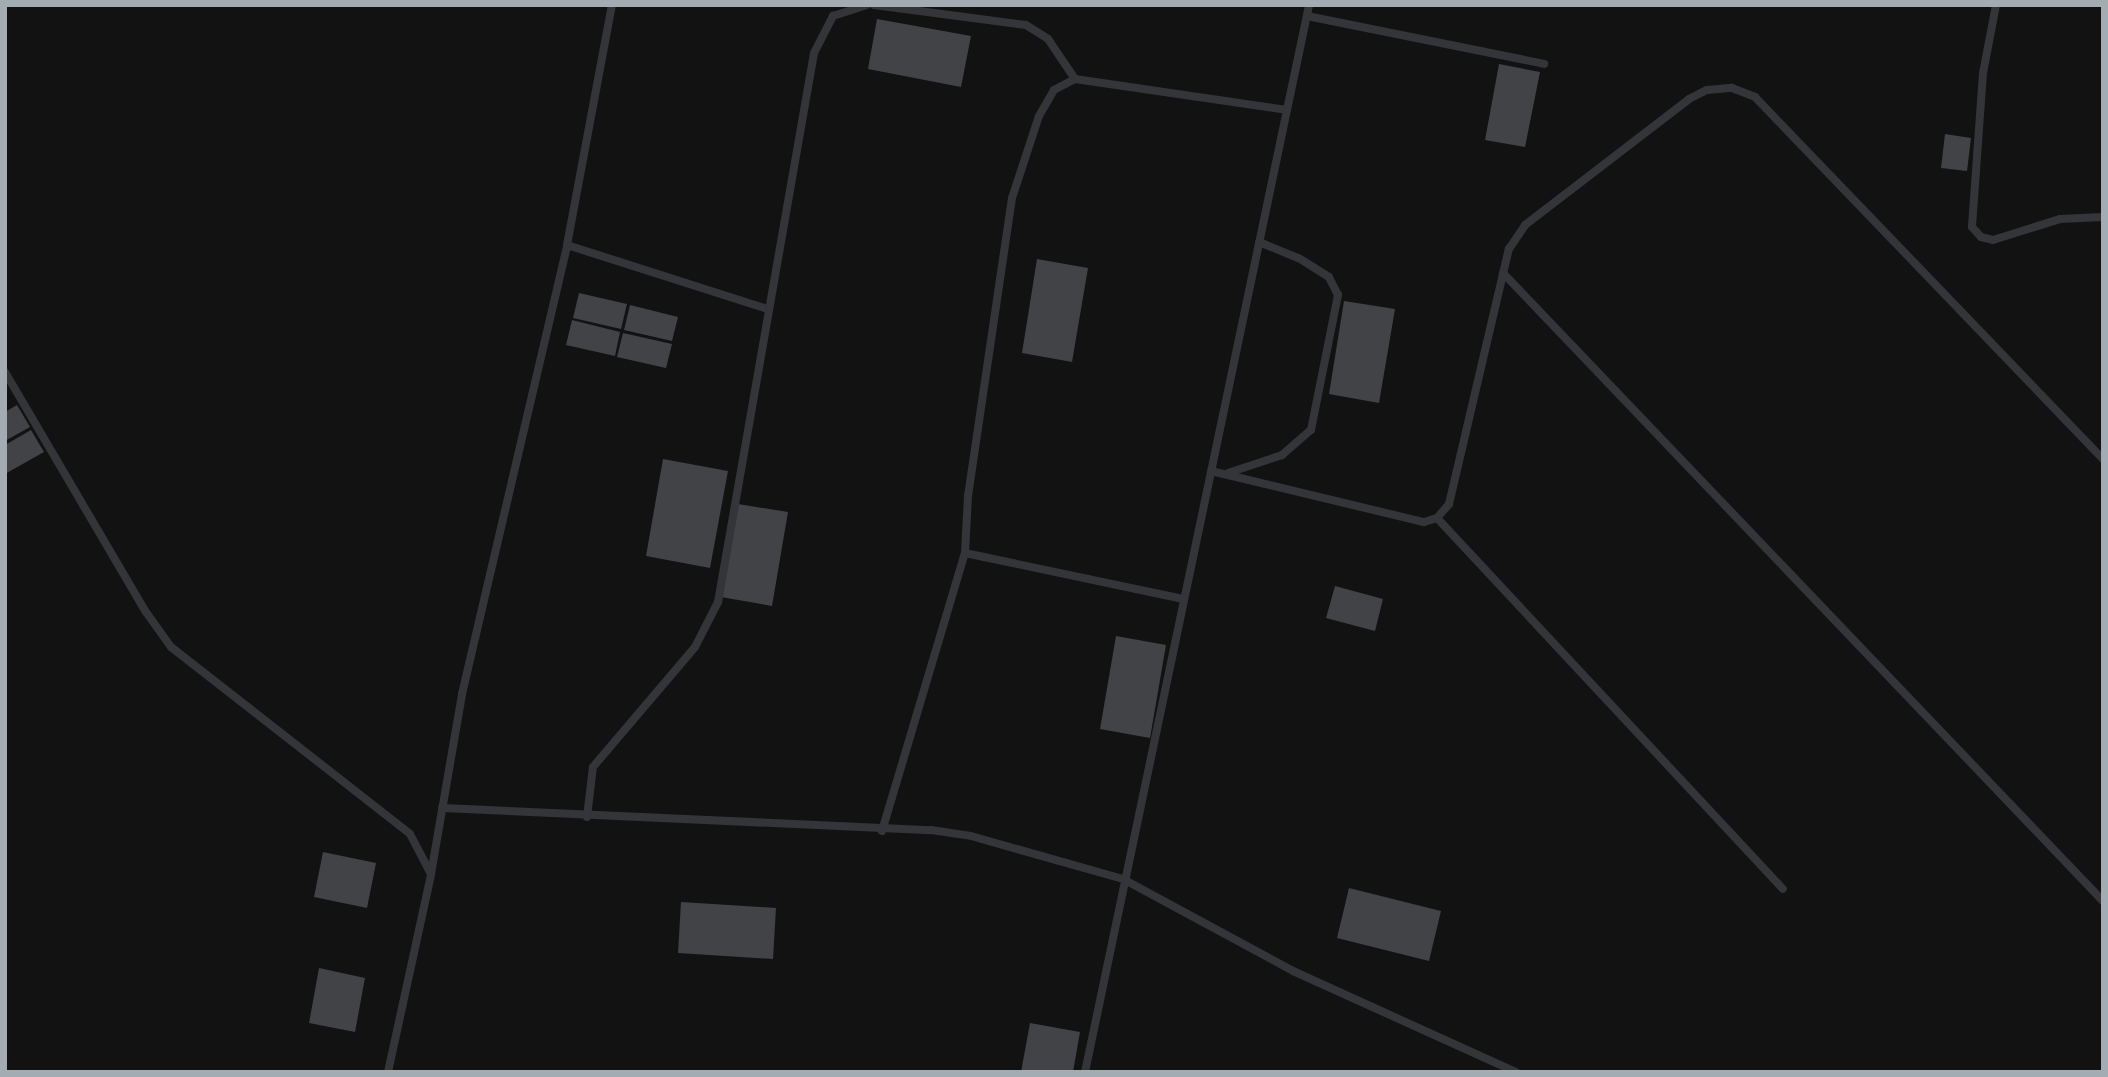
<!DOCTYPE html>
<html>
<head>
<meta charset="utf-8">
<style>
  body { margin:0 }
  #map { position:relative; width:2108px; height:1077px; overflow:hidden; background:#121213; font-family:Helvetica,sans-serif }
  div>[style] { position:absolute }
  .building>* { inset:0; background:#414346 }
  .service>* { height:8px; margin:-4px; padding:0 4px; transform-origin:4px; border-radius:4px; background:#333538 }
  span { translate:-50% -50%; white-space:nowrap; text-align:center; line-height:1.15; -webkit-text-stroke:7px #0d0d0e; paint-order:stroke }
  .frame { position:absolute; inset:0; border:7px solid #a4acb3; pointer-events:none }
</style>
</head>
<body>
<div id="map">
  <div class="building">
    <div style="clip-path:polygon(877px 19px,971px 36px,961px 87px,868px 69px)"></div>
    <div style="clip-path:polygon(1499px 64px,1540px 72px,1525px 147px,1485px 140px)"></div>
    <div style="clip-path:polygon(1945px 134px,1971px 138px,1967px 171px,1941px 168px)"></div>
    <div style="clip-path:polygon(1037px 259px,1088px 268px,1072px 362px,1022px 353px)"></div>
    <div style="clip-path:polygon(579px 293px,627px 304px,621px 329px,573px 318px)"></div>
    <div style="clip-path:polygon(1344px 301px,1395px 309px,1379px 403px,1329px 394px)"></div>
    <div style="clip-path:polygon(630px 305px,678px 317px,672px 341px,624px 330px)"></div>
    <div style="clip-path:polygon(572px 320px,620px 332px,615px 356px,566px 345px)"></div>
    <div style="clip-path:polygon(623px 333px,672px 344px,666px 368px,617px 357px)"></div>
    <div style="clip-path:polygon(17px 405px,30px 427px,5px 441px,5px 412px)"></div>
    <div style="clip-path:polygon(31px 430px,44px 452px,5px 474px,5px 445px)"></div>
    <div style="clip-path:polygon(663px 459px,728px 471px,710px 568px,646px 556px)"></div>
    <div style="clip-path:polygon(738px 504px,788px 512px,772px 606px,721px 597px)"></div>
    <div style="clip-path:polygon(1335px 586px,1383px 599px,1375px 631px,1326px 618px)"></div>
    <div style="clip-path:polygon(1116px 636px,1166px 645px,1150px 738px,1100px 729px)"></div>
    <div style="clip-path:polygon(323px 852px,376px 863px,367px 908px,314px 897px)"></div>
    <div style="clip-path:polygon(1349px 888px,1441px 911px,1429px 961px,1337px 938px)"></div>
    <div style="clip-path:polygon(681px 902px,776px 908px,773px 959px,678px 953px)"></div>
    <div style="clip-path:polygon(319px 968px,365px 978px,355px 1032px,309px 1023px)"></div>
    <div style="clip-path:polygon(1030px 1023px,1080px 1032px,1073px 1072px,1021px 1072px)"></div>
  </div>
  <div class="service">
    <div style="left:874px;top:5px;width:153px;rotate:7.5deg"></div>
    <div style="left:1026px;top:25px;width:26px;rotate:32deg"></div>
    <div style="left:1048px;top:39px;width:48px;rotate:56deg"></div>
    <div style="left:1996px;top:5px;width:69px;rotate:100.8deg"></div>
    <div style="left:1983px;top:73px;width:154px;rotate:94.1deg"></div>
    <div style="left:1972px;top:227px;width:13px;rotate:48deg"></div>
    <div style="left:1981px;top:237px;width:12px;rotate:14deg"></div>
    <div style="left:1993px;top:240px;width:70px;rotate:-17.4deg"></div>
    <div style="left:2060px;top:219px;width:43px;rotate:-2.7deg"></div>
    <div style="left:1307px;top:16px;width:242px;rotate:11.4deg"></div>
    <div style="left:567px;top:245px;width:210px;rotate:17.7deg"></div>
    <div style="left:1503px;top:273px;width:869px;rotate:46.31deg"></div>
    <div style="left:5px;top:372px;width:278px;rotate:59.6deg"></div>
    <div style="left:146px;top:612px;width:43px;rotate:54.5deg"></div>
    <div style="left:171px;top:647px;width:303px;rotate:38deg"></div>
    <div style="left:410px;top:834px;width:45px;rotate:62.3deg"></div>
    <div style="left:1211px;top:471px;width:219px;rotate:13.5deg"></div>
    <div style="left:1424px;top:522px;width:14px;rotate:-17deg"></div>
    <div style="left:1437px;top:518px;width:18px;rotate:-49deg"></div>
    <div style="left:1449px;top:504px;width:262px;rotate:-76.8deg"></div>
    <div style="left:1509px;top:249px;width:29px;rotate:-56deg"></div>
    <div style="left:1525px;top:225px;width:207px;rotate:-37.5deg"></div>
    <div style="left:1689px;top:99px;width:20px;rotate:-27deg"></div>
    <div style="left:1707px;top:90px;width:25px;rotate:-5deg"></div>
    <div style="left:1732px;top:88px;width:25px;rotate:21deg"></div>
    <div style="left:1755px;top:97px;width:502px;rotate:46.13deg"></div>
    <div style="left:1228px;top:473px;width:57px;rotate:-18.4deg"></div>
    <div style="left:1282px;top:455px;width:38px;rotate:-41deg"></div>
    <div style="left:1311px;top:430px;width:138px;rotate:-78.7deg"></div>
    <div style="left:1338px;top:295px;width:20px;rotate:-117deg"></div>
    <div style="left:1329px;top:277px;width:36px;rotate:-148deg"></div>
    <div style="left:1298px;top:258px;width:42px;rotate:-157.7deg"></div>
    <div style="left:1437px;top:518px;width:507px;rotate:47deg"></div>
    <div style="left:965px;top:553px;width:223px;rotate:11.9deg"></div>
    <div style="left:442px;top:808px;width:489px;rotate:2.6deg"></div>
    <div style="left:931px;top:830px;width:40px;rotate:8.5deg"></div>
    <div style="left:971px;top:836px;width:158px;rotate:15.8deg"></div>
    <div style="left:1123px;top:879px;width:193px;rotate:28.4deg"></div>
    <div style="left:1293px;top:971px;width:245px;rotate:24.4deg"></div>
    <div style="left:587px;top:817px;width:50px;rotate:-83.2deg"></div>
    <div style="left:593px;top:767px;width:157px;rotate:-49.6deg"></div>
    <div style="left:695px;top:647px;width:51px;rotate:-62.9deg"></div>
    <div style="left:718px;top:602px;width:557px;rotate:-80.08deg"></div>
    <div style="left:814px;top:53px;width:42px;rotate:-62.8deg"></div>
    <div style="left:833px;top:16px;width:35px;rotate:-18deg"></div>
    <div style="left:882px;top:831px;width:290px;rotate:-73.4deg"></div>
    <div style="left:965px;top:553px;width:57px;rotate:-87deg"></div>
    <div style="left:968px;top:496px;width:301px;rotate:-81.6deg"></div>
    <div style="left:1012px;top:198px;width:86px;rotate:-71.8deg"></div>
    <div style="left:1039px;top:116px;width:30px;rotate:-60deg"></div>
    <div style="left:1054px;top:90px;width:24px;rotate:-28deg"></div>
    <div style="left:1075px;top:79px;width:214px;rotate:8.3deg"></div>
    <div style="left:388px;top:1072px;width:203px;rotate:-77.7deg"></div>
    <div style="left:431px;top:874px;width:183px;rotate:-80.2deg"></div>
    <div style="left:462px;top:694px;width:461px;rotate:-76.8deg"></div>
    <div style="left:567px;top:245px;width:244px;rotate:-79.4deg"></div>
    <div style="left:1085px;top:1072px;width:1090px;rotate:-78.14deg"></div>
  </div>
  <div class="frame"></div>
</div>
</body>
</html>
